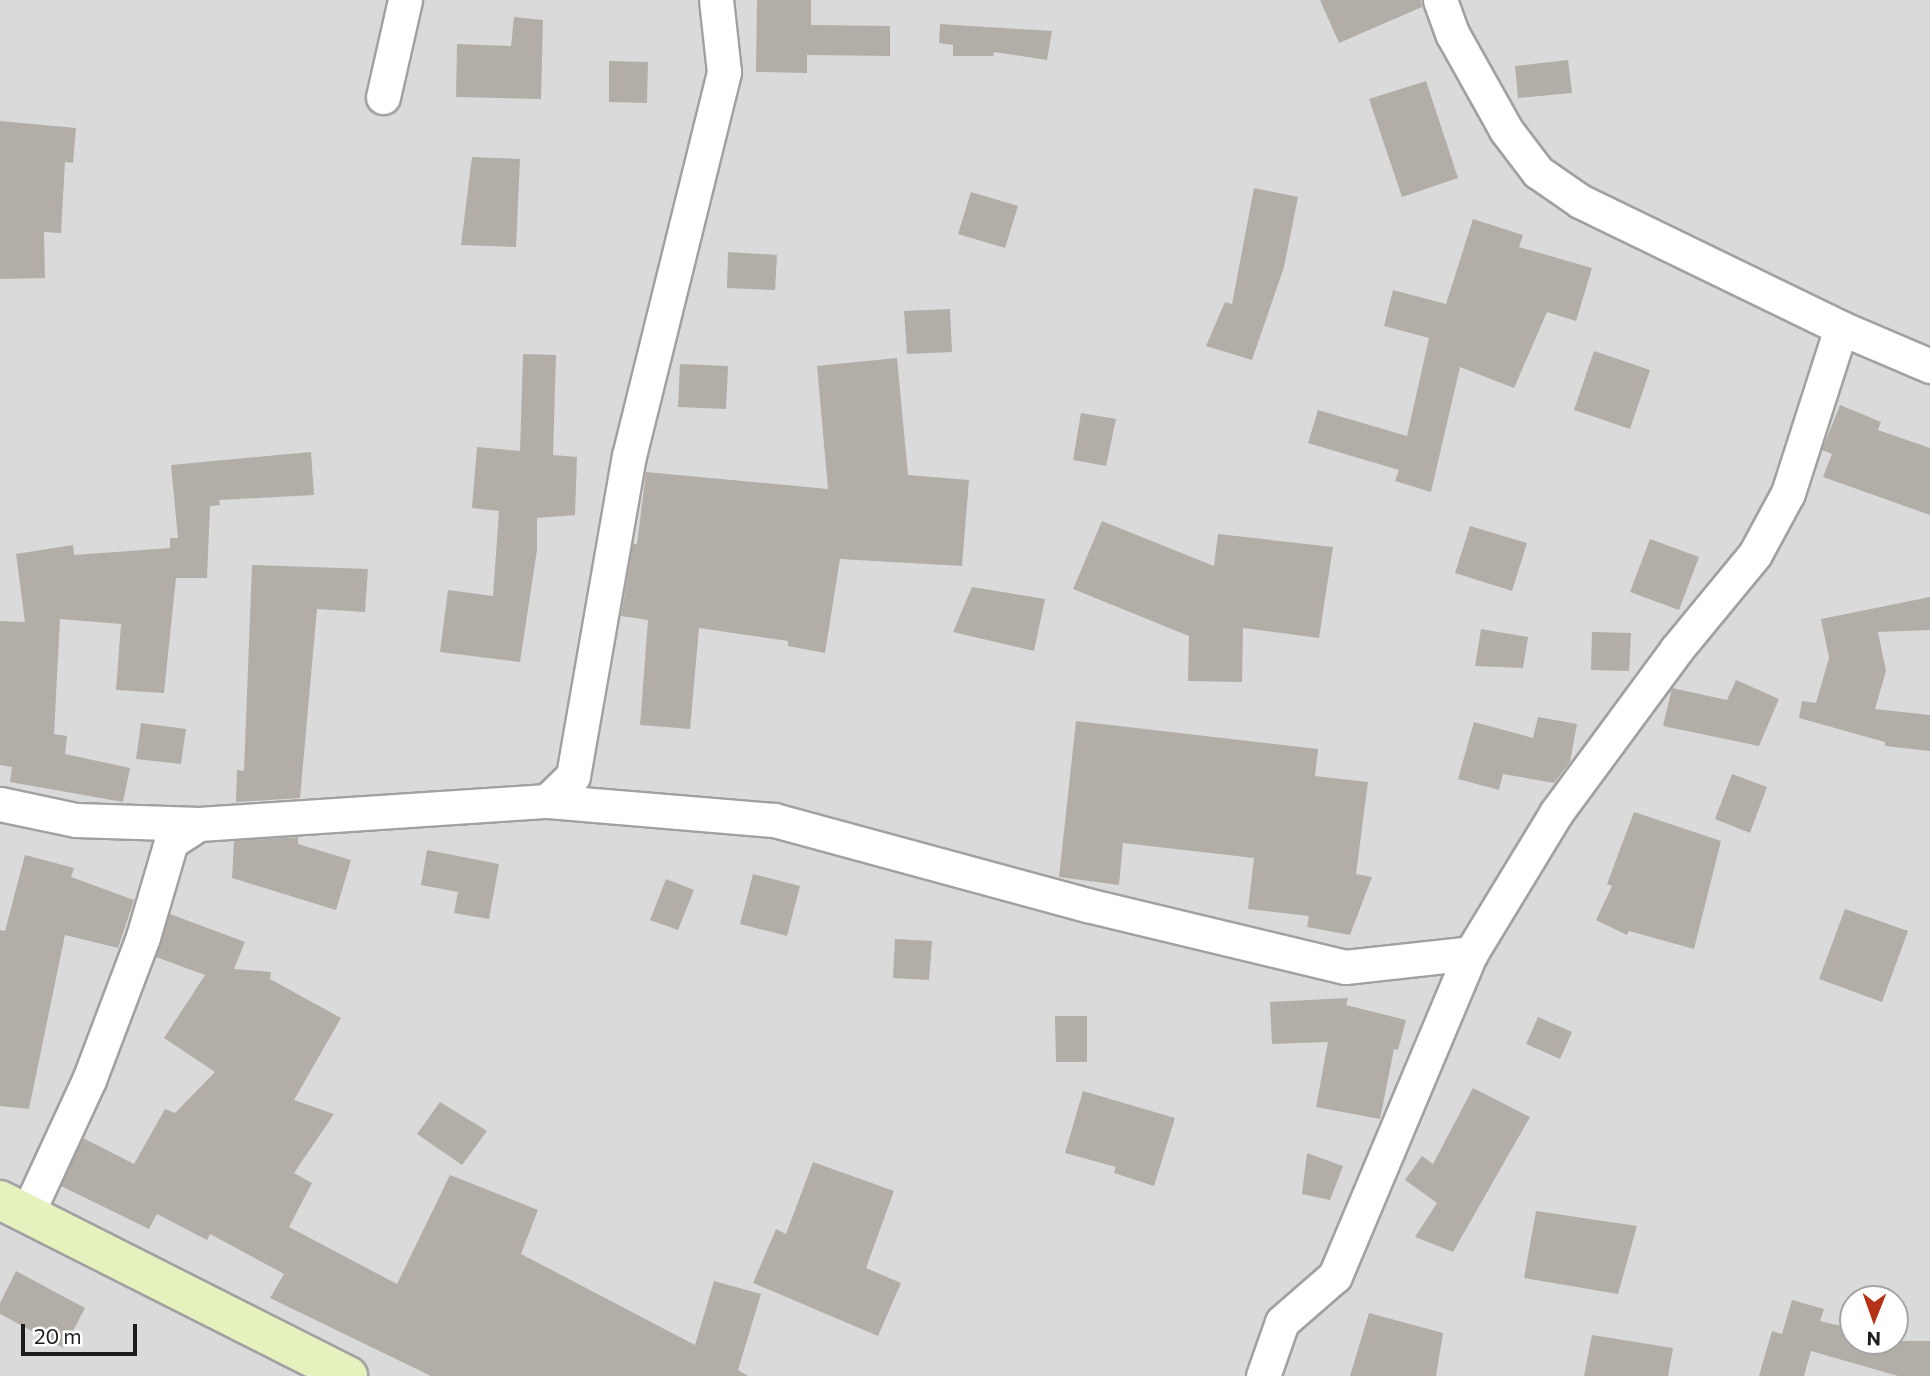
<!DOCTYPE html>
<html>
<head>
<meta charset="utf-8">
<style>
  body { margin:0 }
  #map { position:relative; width:1930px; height:1376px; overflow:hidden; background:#edece4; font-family:Commissioner,sans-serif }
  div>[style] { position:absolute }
  .residential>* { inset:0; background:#dbdada }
  .building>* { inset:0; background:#b2aea7 }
  .roads { filter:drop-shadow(2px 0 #a1a1a1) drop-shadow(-2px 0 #a1a1a1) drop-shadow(0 2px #a1a1a1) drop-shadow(0 -2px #a1a1a1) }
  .street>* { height:33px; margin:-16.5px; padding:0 16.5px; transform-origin:16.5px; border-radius:16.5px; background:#fff }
  .secondary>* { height:38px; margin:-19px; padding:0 19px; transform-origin:19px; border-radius:19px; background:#e6f2bd }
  span { translate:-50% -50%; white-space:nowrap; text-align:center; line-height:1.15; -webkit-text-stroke:7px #fff; paint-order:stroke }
  .north { position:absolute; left:1839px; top:1285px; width:70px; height:70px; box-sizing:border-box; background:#fff; border:2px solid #a5a5a5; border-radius:50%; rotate:181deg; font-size:19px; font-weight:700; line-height:28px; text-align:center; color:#1d1d1d }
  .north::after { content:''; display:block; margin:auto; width:24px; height:32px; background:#b43216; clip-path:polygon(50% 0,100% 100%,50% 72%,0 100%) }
  .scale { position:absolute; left:21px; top:1324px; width:116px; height:32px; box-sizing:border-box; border:4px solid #1d1d1d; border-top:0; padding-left:9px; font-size:21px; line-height:24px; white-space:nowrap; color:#1d1d1d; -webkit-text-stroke:5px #fff; paint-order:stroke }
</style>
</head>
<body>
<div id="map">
  <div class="residential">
    <div style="clip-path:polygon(evenodd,0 0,1930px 0,1930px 1376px,0 1376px,0 0,1853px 1299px,1895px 1299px,1895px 1341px,1853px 1341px,1853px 1299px)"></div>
  </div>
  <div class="building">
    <div style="clip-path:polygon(757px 0,811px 0,811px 25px,890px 26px,890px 56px,807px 55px,807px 73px,756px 72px)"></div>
    <div style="clip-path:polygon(1320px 0,1421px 0,1422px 7px,1339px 43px)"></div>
    <div style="clip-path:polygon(514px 17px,543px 20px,541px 99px,456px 97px,457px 44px,511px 46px)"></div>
    <div style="clip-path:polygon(940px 24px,1052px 31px,1047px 60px,994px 52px,993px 56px,953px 56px,953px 45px,939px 43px)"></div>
    <div style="clip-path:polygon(1568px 60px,1572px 93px,1518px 98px,1515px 66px)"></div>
    <div style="clip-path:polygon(609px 61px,648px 62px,647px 103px,609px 102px)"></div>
    <div style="clip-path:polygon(1426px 81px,1458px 178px,1402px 197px,1369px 99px)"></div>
    <div style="clip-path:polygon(0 121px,76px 128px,73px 163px,65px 162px,61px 233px,44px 232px,45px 278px,0 279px)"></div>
    <div style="clip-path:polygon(472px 157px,520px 159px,516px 247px,461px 245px)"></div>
    <div style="clip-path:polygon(1254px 188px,1298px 197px,1284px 267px,1252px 360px,1206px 346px,1225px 302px,1232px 304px)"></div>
    <div style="clip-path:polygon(971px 192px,1018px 206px,1005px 248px,958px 234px)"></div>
    <div style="clip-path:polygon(1473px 219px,1523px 235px,1519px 247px,1592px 268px,1576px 321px,1547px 312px,1514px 388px,1460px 367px,1431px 492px,1395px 481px,1399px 470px,1308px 443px,1318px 410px,1407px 436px,1429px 338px,1384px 326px,1393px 290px,1446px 304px)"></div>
    <div style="clip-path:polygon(728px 252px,777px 255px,775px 290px,727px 288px)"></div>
    <div style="clip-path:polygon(950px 309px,952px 352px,907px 354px,904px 311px)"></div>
    <div style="clip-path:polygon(1594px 351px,1650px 370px,1630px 429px,1574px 410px)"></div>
    <div style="clip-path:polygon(523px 354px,556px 355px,553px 455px,577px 457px,575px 515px,537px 518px,537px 550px,520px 662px,440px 652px,448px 590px,493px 596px,499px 511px,472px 508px,477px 447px,520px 451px)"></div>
    <div style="clip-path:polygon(897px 358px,908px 475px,969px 480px,962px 566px,840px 559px,825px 653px,788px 646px,788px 641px,699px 628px,690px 729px,640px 725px,648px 620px,621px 616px,633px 544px,637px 544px,646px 472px,828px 489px,817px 366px)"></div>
    <div style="clip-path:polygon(680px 364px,728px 366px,726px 409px,678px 407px)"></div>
    <div style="clip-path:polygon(1840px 405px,1881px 422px,1878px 430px,1930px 448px,1930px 515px,1823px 477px,1832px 454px,1822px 450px)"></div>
    <div style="clip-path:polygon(1081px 413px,1116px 419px,1106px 466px,1073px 460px)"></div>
    <div style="clip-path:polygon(311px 452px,314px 495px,219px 500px,220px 505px,210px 506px,207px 578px,176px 578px,164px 693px,116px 690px,121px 624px,60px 619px,54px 734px,67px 736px,65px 754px,130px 768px,123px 802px,10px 782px,12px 767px,0 765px,0 621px,25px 622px,16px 554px,73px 545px,74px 555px,170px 548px,170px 538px,178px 538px,171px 465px)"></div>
    <div style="clip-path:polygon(1102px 521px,1214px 566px,1218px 534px,1333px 547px,1319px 638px,1243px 628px,1242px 682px,1188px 681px,1189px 636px,1073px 589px)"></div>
    <div style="clip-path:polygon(1470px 526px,1527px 543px,1512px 591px,1455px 573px)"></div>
    <div style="clip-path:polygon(1650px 539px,1699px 557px,1679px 610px,1630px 592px)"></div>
    <div style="clip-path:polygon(252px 565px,368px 569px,365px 612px,317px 609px,300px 798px,236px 802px,237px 770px,244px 771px)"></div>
    <div style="clip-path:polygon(972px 587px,1045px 599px,1034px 651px,953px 632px)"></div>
    <div style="clip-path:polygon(1930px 597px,1930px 630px,1878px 632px,1886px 671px,1875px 709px,1930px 715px,1930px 751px,1885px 746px,1885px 742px,1799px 718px,1802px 701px,1816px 703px,1829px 658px,1821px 619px)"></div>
    <div style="clip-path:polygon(1481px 629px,1528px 637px,1523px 668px,1475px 666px)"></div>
    <div style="clip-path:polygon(1592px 632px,1631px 633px,1629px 671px,1591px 670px)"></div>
    <div style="clip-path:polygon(1736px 680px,1779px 699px,1759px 746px,1663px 726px,1672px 688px,1727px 700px)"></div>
    <div style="clip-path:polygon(1538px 717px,1577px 724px,1570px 762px,1554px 783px,1503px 774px,1499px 790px,1458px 779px,1474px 722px,1533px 738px)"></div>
    <div style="clip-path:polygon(1076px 721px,1318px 749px,1315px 776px,1368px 782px,1356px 874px,1372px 877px,1350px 935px,1307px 927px,1309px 916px,1248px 909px,1254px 858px,1123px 843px,1119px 885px,1059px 877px)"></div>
    <div style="clip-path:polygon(141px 723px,186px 729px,181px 764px,136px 759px)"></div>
    <div style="clip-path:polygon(1732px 774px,1767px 787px,1750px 833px,1715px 819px)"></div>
    <div style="clip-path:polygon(1634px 812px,1721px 841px,1694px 949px,1629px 931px,1627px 935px,1596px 920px,1612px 886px,1607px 884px)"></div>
    <div style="clip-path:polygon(298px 837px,298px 844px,351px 860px,336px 910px,232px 878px,234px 841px)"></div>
    <div style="clip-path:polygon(427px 850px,499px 864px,489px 919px,454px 913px,458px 892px,421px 885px)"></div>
    <div style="clip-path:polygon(25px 855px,74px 868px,71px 877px,134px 900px,118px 948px,65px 935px,29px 1109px,0 1106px,0 930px,5px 931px)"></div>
    <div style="clip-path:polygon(753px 874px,800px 886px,787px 936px,740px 924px)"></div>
    <div style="clip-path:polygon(666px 879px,694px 890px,678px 930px,650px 920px)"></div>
    <div style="clip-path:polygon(1845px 909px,1908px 931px,1882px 1002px,1819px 979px)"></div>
    <div style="clip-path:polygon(170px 914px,245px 942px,234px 969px,271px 972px,270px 979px,341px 1018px,294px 1100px,334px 1114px,294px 1173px,312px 1183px,289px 1227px,397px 1284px,450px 1175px,538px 1210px,521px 1254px,695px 1345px,714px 1281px,761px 1294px,738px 1370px,748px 1376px,431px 1376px,270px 1298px,284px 1274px,210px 1234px,207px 1240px,157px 1214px,149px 1229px,61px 1186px,83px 1138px,134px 1164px,165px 1109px,175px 1113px,215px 1072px,164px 1038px,205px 975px,156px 957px)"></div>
    <div style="clip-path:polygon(895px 939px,932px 941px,929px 980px,893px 978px)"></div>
    <div style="clip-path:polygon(1348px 998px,1346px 1005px,1406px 1020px,1398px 1050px,1394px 1049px,1380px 1119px,1316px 1107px,1328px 1042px,1272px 1044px,1270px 1002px)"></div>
    <div style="clip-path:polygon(1055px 1016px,1087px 1016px,1087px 1062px,1056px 1062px)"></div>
    <div style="clip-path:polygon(1538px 1017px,1572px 1032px,1560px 1059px,1526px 1044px)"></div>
    <div style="clip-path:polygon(1473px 1088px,1530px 1117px,1453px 1252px,1415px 1237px,1437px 1203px,1405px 1180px,1422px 1156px,1433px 1164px)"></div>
    <div style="clip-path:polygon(1083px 1091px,1175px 1118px,1154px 1186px,1114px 1173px,1116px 1167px,1065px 1153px)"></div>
    <div style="clip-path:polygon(440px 1102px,487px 1131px,462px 1165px,417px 1134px)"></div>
    <div style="clip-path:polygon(1307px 1153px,1343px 1166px,1330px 1200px,1302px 1194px)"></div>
    <div style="clip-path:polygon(813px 1162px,894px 1191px,866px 1268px,901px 1283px,878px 1336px,753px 1283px,776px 1229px,786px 1234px)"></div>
    <div style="clip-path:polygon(1536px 1211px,1637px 1226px,1618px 1294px,1524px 1278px)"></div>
    <div style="clip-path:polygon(16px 1271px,85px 1308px,64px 1348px,0 1314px,0 1303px)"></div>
    <div style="clip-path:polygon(1792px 1300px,1824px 1309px,1820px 1321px,1853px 1329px,1853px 1341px,1930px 1341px,1930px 1376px,1898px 1376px,1811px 1351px,1804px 1376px,1759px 1376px,1772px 1331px,1782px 1334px)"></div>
    <div style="clip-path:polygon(1369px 1313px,1443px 1333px,1436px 1376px,1350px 1376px)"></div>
    <div style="clip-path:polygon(1592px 1335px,1673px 1348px,1668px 1376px,1584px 1376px)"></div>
  </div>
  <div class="roads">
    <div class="street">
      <div style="left:1440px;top:0;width:37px;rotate:70deg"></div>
      <div style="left:1453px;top:35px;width:109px;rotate:60.8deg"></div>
      <div style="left:1506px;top:130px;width:53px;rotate:52.7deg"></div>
      <div style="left:1538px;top:172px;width:51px;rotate:34.6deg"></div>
      <div style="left:1580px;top:201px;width:290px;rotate:25.9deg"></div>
      <div style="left:1841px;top:328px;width:97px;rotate:23.1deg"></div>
      <div style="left:383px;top:97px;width:99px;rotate:-77.2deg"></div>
      <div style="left:547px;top:801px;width:228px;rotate:4.8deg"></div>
      <div style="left:774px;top:820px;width:324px;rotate:15.2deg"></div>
      <div style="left:1087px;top:905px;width:265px;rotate:13.5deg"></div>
      <div style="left:1345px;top:967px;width:127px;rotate:-6.3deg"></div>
      <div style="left:0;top:804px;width:78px;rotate:11.9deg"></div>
      <div style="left:76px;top:820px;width:123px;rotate:1.9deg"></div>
      <div style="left:27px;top:1214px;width:148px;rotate:-65.2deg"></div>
      <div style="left:89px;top:1080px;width:153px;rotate:-69.3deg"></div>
      <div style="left:143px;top:937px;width:99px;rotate:-73.6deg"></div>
      <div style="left:171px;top:842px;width:33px;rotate:-33deg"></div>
      <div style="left:199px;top:824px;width:349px;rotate:-3.8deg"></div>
      <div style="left:547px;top:801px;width:36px;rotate:-44deg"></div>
      <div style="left:573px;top:776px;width:325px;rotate:-80.1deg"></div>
      <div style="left:629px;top:456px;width:396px;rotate:-76.1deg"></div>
      <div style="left:724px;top:72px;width:72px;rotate:-96.3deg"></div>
      <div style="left:1263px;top:1376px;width:57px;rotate:-70.6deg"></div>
      <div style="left:1282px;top:1322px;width:70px;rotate:-41deg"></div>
      <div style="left:1335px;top:1276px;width:350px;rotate:-67.2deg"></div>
      <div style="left:1471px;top:953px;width:164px;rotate:-58.7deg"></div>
      <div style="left:1556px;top:813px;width:202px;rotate:-53.6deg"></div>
      <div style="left:1676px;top:650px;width:124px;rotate:-50.5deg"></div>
      <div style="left:1755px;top:554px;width:69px;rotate:-61.6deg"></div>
      <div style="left:1788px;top:493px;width:173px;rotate:-72.2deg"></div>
    </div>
    <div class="secondary">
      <div style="left:0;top:1200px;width:390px;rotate:26.8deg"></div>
    </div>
  </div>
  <div class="north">N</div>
  <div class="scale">20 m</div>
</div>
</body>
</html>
